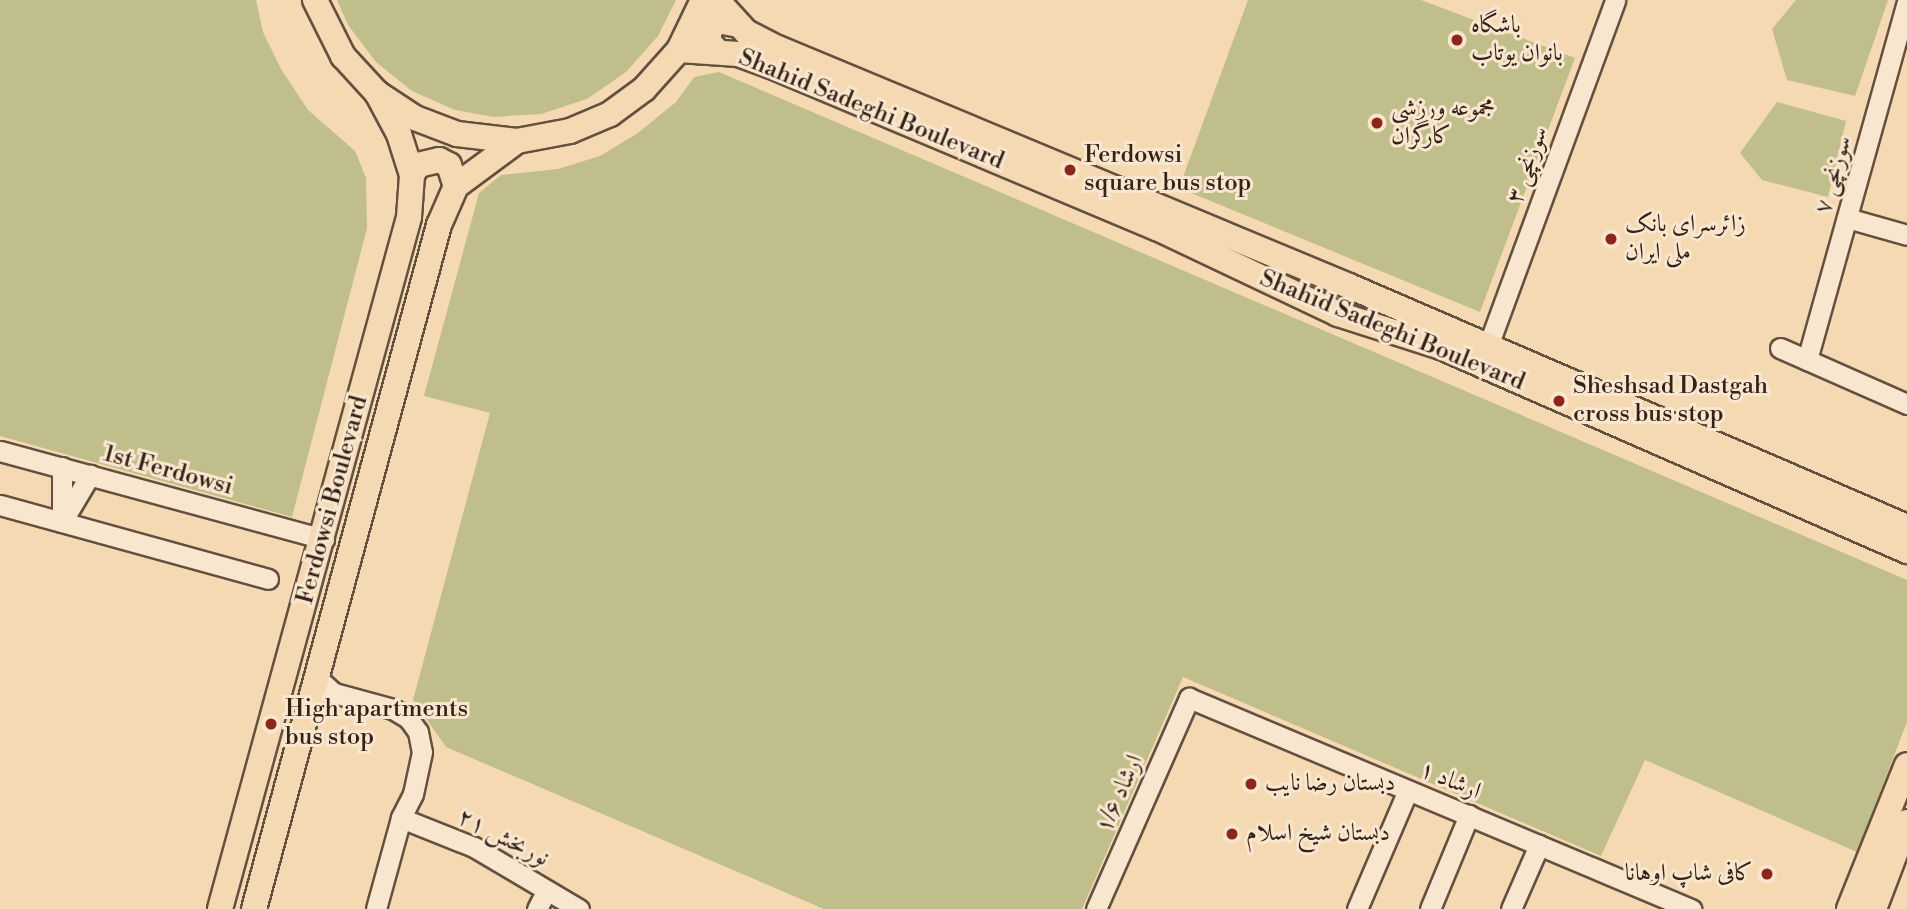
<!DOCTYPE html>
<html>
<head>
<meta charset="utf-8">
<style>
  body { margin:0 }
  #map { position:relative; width:1907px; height:909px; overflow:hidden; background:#f5d9b3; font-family:"Libre Bodoni",Amiri,serif }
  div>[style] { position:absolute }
  .green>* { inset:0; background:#c0be8a }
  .roads { filter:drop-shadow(2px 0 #64503f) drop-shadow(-2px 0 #64503f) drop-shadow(0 2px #64503f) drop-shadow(0 -2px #64503f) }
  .minor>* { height:19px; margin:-9.5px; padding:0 9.5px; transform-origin:9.5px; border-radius:9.5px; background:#f8e6ce }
  .major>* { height:24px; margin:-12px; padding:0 12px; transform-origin:12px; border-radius:12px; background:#f5d9b3 }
  .dots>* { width:19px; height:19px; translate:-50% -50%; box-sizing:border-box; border:4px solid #f8e6ce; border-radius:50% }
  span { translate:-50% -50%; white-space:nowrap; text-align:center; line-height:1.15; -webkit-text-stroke:6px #f8e6ce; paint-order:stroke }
  .poi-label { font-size:24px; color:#332218 }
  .left { translate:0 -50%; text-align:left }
  .right { translate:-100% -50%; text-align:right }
  .street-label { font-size:24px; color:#332218 }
</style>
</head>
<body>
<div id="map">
  <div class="green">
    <div style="clip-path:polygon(0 0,256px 0,263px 32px,281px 69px,308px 110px,355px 151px,366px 178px,367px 228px,292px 517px,0 436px)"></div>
    <div style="clip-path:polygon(337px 0,676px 0,658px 36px,626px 72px,587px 99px,541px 114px,494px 117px,455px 110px,412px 91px,376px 62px,348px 25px)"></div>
    <div style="clip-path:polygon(1248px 0,1421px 0,1575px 58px,1480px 312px,1179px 188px)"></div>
    <div style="clip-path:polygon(1796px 0,1888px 0,1855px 96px,1787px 80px,1772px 29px)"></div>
    <div style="clip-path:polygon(719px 72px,1907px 580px,1907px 722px,1857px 852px,1645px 760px,1601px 856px,1183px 677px,1082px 909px,824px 909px,446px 747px,413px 700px,490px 413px,424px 396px,479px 193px,501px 175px,558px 169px,600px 156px,638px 133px,676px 102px,694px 77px)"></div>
    <div style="clip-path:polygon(1777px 102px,1846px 121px,1828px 197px,1762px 180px,1740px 153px)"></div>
  </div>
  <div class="roads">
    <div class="minor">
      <div style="left:1847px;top:218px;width:62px;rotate:15.8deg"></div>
      <div style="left:1488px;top:346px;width:369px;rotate:-69.8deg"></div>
      <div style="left:1780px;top:348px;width:139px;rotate:23.8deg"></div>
      <div style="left:1807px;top:360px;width:371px;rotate:-74.4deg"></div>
      <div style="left:0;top:451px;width:336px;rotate:15.2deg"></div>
      <div style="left:62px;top:467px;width:55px;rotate:90deg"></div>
      <div style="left:62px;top:522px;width:55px;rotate:-59.2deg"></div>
      <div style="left:0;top:505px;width:278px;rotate:15.4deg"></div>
      <div style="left:315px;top:676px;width:25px;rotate:42deg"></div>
      <div style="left:334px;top:693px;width:61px;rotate:15.2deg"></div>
      <div style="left:393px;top:709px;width:17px;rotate:31deg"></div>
      <div style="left:408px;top:718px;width:17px;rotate:54deg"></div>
      <div style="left:418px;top:732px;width:20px;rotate:79deg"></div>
      <div style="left:422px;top:752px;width:43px;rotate:102.1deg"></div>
      <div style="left:413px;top:794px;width:27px;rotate:117deg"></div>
      <div style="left:401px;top:818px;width:94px;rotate:105.4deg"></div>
      <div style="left:401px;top:818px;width:79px;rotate:21.7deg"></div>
      <div style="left:474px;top:847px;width:122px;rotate:30.6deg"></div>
      <div style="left:537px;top:909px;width:11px;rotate:-63deg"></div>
      <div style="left:1096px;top:909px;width:231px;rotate:-66.2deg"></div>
      <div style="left:1189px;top:698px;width:545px;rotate:22.8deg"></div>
      <div style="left:1357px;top:909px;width:129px;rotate:-66.8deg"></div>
      <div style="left:1430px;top:909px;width:102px;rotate:-67.5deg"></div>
      <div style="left:1511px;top:909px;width:70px;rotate:-66.4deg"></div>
    </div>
    <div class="major">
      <div style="left:315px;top:0;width:63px;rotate:63.4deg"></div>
      <div style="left:343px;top:56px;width:50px;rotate:47.4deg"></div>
      <div style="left:377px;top:93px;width:45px;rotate:33.3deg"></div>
      <div style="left:415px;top:118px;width:45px;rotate:20.9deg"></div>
      <div style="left:457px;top:134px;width:60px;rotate:6.7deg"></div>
      <div style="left:517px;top:141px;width:54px;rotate:-10.7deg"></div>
      <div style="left:570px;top:131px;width:43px;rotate:-23deg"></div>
      <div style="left:610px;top:114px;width:42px;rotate:-36.3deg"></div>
      <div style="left:644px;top:89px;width:52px;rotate:-48.1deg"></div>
      <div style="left:679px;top:50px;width:55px;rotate:-64.4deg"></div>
      <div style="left:717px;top:0;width:43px;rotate:47.8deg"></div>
      <div style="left:746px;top:32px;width:36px;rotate:27deg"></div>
      <div style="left:778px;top:48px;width:619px;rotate:22.63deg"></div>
      <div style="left:1349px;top:286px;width:608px;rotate:23.36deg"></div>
      <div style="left:679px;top:50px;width:59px;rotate:3.9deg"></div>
      <div style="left:738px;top:54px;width:35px;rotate:20deg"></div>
      <div style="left:771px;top:66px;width:419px;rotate:22.8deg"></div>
      <div style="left:1157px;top:228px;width:200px;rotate:25.4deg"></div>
      <div style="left:1338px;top:314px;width:108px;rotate:17.8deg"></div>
      <div style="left:1441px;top:347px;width:509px;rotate:23.64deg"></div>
      <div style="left:718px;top:52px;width:13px;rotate:-132deg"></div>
      <div style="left:709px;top:42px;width:11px;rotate:-90deg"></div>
      <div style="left:709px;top:31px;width:13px;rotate:-51deg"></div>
      <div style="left:717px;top:21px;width:22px;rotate:10deg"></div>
      <div style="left:412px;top:175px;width:12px;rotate:-59deg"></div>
      <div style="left:418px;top:165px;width:22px;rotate:-13deg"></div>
      <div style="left:439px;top:160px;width:11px;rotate:27deg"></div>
      <div style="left:449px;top:165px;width:22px;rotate:72deg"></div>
      <div style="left:220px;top:909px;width:717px;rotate:-74.72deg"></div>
      <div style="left:409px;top:217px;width:42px;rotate:-85.9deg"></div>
      <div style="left:412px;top:175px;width:43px;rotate:-107.6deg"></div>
      <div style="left:399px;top:134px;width:47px;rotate:-118.2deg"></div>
      <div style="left:254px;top:909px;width:709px;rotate:-74.87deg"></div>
      <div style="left:439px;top:225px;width:43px;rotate:-66.4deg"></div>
      <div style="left:456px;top:186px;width:76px;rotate:-36.4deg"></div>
      <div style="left:1849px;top:909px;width:155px;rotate:-68.1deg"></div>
      <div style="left:1874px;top:909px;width:93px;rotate:-69.2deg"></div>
    </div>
  </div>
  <div class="dots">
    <div style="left:1457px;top:40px;background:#8f2418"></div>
    <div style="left:1377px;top:123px;background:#8f2418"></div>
    <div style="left:1070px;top:170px;background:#8f2418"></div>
    <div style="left:1611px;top:239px;background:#8f2418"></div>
    <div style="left:1559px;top:401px;background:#8f2418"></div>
    <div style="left:271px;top:724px;background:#8f2418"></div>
    <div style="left:1251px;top:784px;background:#8f2418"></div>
    <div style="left:1232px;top:834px;background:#8f2418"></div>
    <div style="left:1767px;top:874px;background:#8f2418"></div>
  </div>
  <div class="poi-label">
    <span class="left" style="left:1471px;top:40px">باشگاه<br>بانوان یوتاب</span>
    <span class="left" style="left:1391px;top:123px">مجموعه ورزشی<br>کارگران</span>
    <span class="left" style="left:1084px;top:170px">Ferdowsi<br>square bus stop</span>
    <span class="left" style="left:1625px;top:239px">زائرسرای بانک<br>ملی ایران</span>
    <span class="left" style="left:1573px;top:401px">Sheshsad Dastgah<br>cross bus stop</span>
    <span class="left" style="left:285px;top:724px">High apartments<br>bus stop</span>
    <span class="left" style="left:1265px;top:784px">دبستان رضا نایب</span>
    <span class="left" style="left:1246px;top:834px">دبستان شیخ اسلام</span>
    <span class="right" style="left:1753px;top:874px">کافی شاپ اوهانا</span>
  </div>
  <div class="street-label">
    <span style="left:871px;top:110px;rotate:22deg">Shahid Sadeghi Boulevard</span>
    <span style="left:1528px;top:165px;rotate:-70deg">سوزنچی ۳</span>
    <span style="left:1834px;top:175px;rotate:-74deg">سوزنچی ۷</span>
    <span style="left:1392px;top:331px;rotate:22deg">Shahid Sadeghi Boulevard</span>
    <span style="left:168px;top:471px;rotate:15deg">1st Ferdowsi</span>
    <span style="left:333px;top:500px;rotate:-75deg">Ferdowsi Boulevard</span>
    <span style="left:1450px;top:781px;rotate:23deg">ارشاد ۱</span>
    <span style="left:1120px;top:794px;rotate:-66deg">ارشاد ۱/۶</span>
    <span style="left:503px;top:838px;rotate:27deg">نوربخش ۲۱</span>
  </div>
</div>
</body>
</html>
